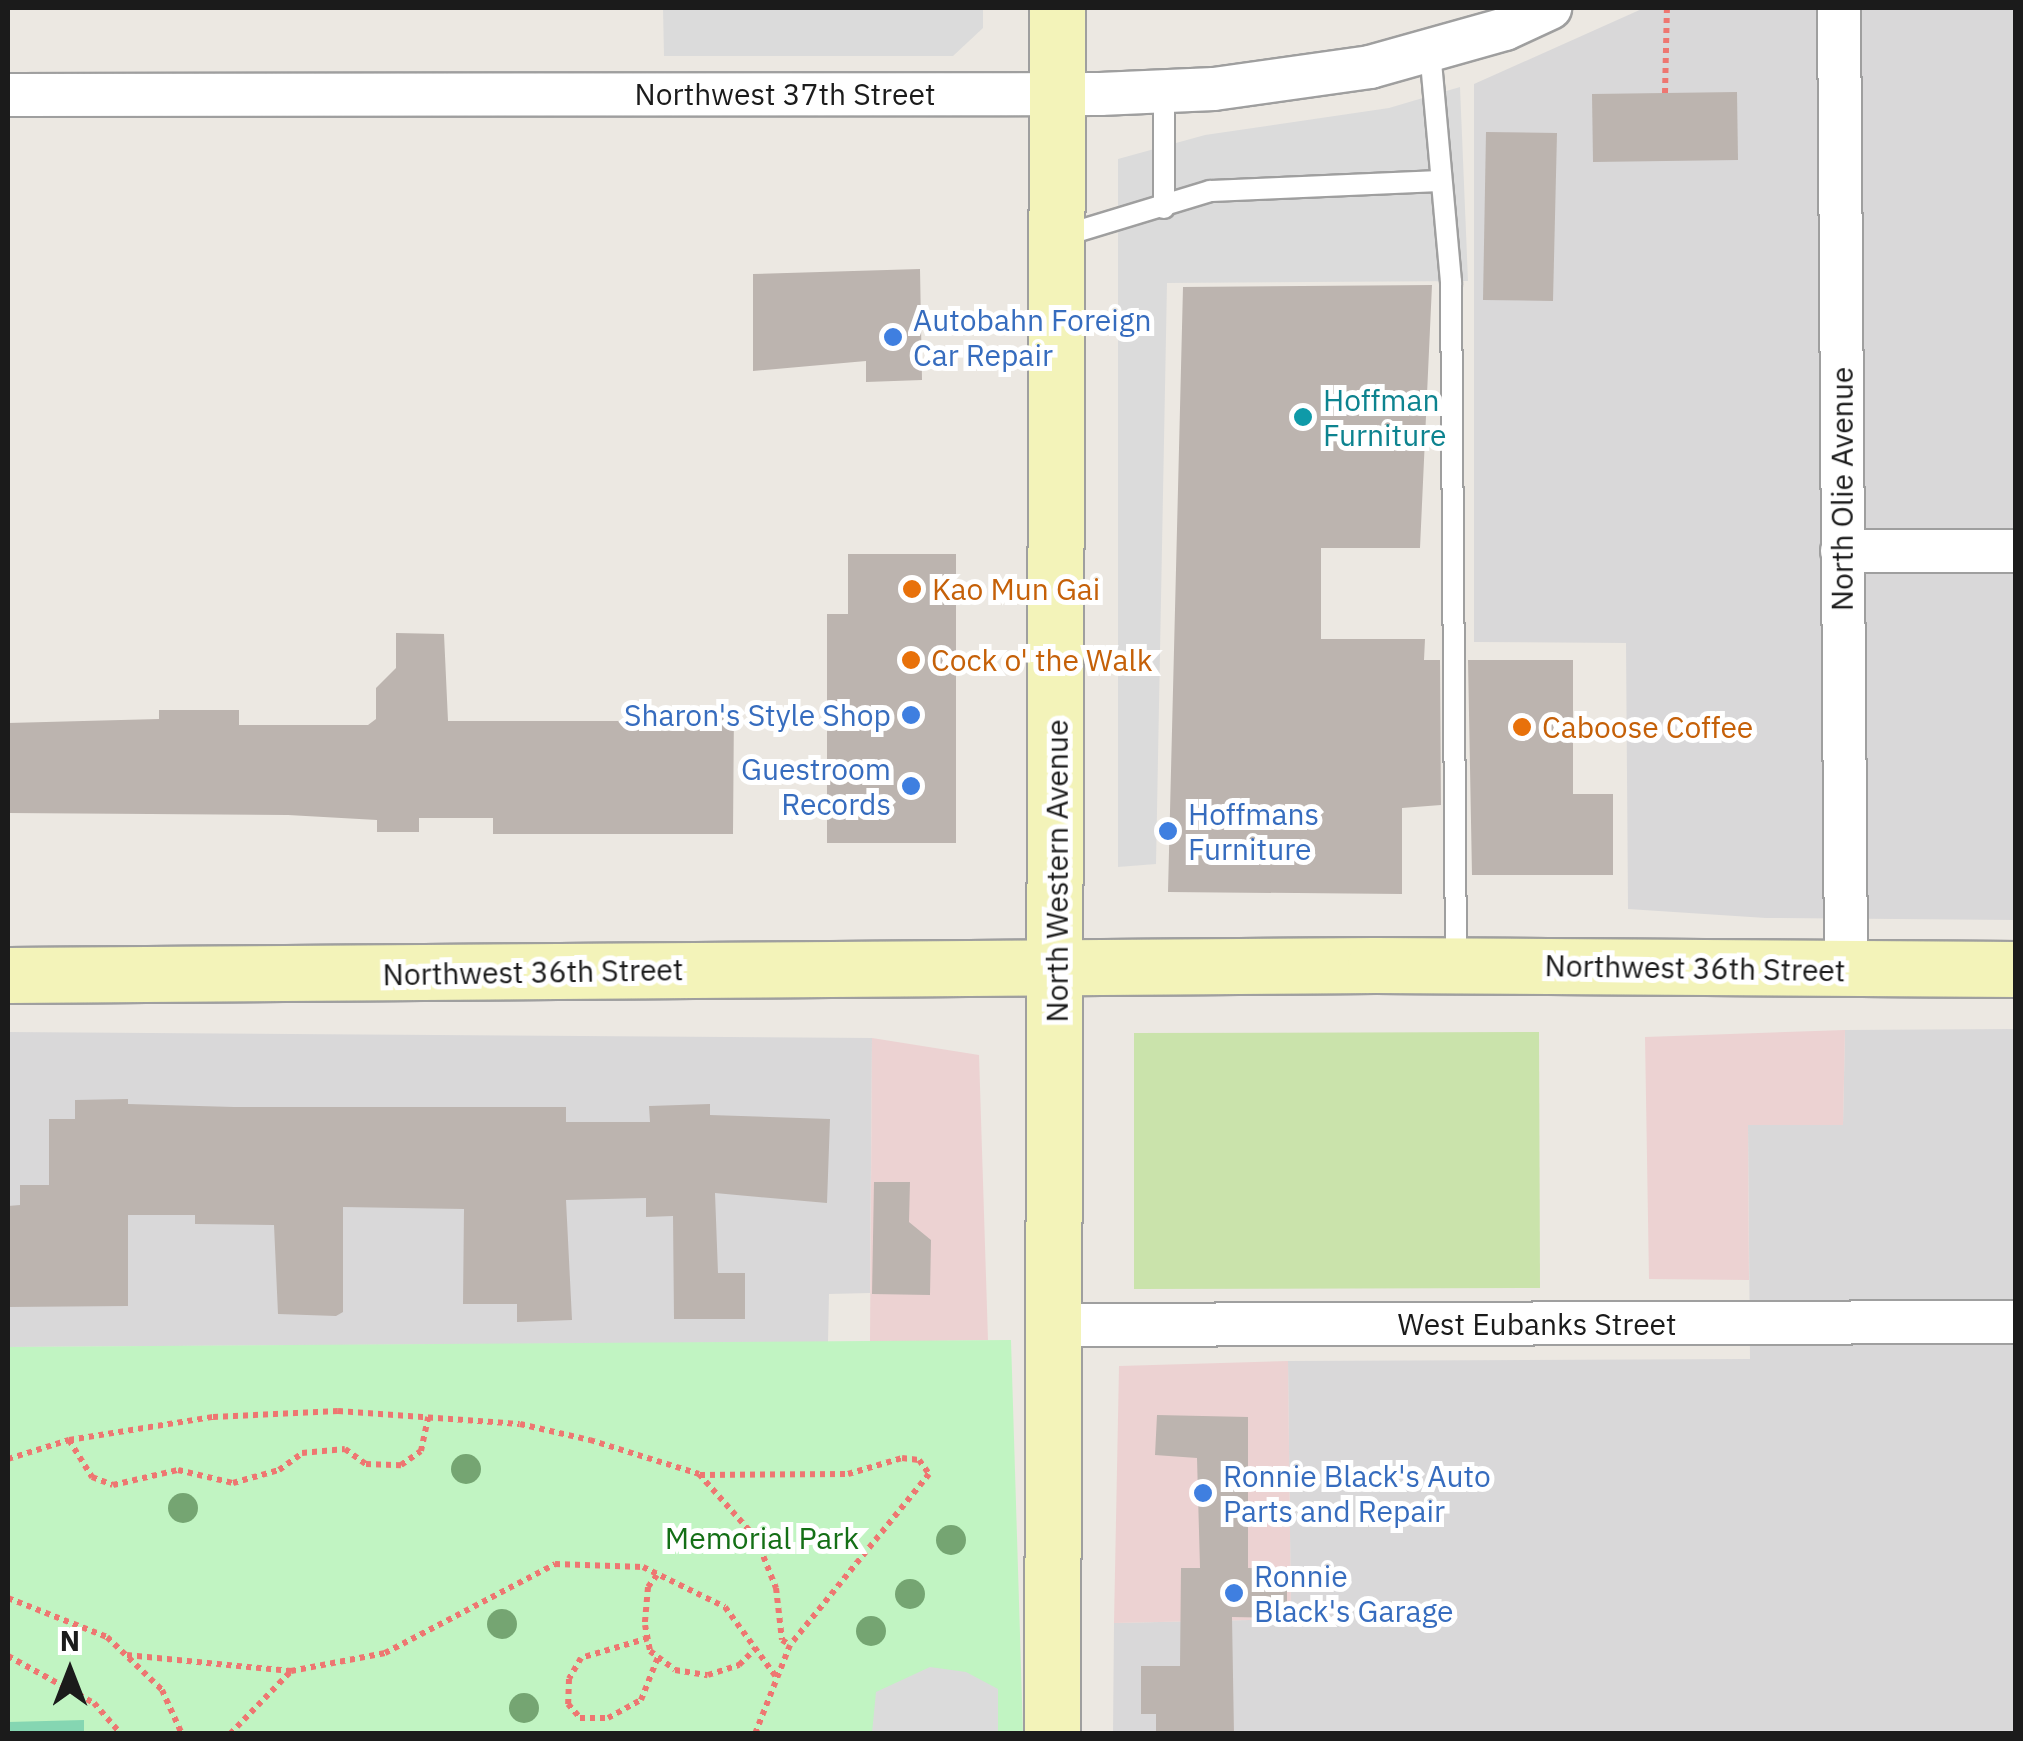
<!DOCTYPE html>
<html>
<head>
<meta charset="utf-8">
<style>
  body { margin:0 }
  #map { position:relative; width:2023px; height:1741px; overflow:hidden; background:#ece8e2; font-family:"IBM Plex Sans",sans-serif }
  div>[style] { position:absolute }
  .residential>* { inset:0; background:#d9d8d9 }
  .commercial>* { inset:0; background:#ecd2d2 }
  .grass>* { inset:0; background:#cae3ab }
  .park>* { inset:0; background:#c1f4c2 }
  .pitch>* { inset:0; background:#85d6b2 }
  .parking>* { inset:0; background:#dbdbdb }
  .building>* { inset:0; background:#bcb4af }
  .path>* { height:6px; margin-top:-3px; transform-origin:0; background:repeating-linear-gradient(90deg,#ee7671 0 5px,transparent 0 10px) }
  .roads { filter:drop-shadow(2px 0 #9f9f9f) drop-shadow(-2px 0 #9f9f9f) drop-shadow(0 2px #9f9f9f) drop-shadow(0 -2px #9f9f9f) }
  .lane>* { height:20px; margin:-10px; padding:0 10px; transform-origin:10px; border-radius:10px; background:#fff }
  .street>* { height:42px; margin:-21px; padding:0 21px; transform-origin:21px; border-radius:21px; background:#fff }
  .secondary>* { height:55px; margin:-27.5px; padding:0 27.5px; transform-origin:27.5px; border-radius:27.5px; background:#f3f3b9 }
  .trees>* { width:30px; height:30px; margin:-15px; border-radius:50%; background:#75a572 }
  .dots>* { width:28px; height:28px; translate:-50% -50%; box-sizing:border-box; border:5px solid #fff; border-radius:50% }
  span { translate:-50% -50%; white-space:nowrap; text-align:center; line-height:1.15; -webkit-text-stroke:10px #fff; paint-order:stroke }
  .street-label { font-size:30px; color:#1b1b1b }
  .shop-label { font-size:30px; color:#366cbe }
  .left { translate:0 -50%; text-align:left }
  .right { translate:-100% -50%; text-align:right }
  .culture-label { font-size:30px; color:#0d838f }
  .food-label { font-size:30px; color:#c56008 }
  .park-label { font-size:30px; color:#146f16 }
  .frame { position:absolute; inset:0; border:10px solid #1b1b1b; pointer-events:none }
  .north { position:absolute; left:20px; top:1621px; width:100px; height:100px; -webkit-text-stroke:8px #fff; paint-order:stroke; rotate:0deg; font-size:28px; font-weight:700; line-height:40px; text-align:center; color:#1b1b1b }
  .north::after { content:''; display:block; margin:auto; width:35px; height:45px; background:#1b1b1b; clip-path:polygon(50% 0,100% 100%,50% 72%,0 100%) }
</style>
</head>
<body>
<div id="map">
  <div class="residential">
    <div style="clip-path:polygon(1644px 8px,2015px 8px,2015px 920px,1766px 918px,1628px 909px,1626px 643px,1474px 642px,1474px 84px)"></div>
    <div style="clip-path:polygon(2015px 1029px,2015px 1733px,1113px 1734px,1114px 1623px,1291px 1619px,1288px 1361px,1750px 1359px,1748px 1125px,1843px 1124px,1845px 1030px)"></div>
    <div style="clip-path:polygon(8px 1032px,872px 1038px,870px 1293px,829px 1294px,828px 1342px,8px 1347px)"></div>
  </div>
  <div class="commercial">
    <div style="clip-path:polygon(1845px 1030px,1843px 1125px,1748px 1125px,1749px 1280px,1649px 1279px,1645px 1037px)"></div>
    <div style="clip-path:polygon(872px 1038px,979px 1055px,988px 1340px,870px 1342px)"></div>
    <div style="clip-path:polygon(1288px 1361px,1291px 1619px,1114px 1623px,1119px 1366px)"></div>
  </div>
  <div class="grass">
    <div style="clip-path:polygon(1539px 1032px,1540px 1288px,1134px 1289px,1134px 1033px)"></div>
  </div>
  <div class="park">
    <div style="clip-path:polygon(1011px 1340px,1023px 1733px,8px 1733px,8px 1347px)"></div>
  </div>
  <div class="pitch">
    <div style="clip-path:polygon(84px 1720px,84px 1733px,8px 1733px,8px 1722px)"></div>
  </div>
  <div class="parking">
    <div style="clip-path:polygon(663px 8px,983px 8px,983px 28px,953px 56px,664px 56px)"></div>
    <div style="clip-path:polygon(1460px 87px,1468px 281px,1167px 283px,1156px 864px,1118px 867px,1118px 159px,1205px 135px,1389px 108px)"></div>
    <div style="clip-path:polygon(930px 1667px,966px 1672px,998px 1689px,998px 1733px,872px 1733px,876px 1692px)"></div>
  </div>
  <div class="building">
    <div style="clip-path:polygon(1737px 92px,1738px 160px,1593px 162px,1592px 94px)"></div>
    <div style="clip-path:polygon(1486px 132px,1557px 133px,1553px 301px,1483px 300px)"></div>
    <div style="clip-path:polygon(920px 269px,922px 380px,866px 382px,866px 361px,753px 371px,753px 274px)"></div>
    <div style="clip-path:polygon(1432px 285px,1420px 548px,1321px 548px,1321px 639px,1425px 639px,1424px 660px,1440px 660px,1441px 805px,1402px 808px,1402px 894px,1168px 892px,1183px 287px)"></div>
    <div style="clip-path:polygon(848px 554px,956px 554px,956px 843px,827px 843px,827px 614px,848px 614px)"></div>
    <div style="clip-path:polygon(396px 633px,444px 634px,448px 721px,700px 721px,700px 707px,734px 707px,733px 834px,493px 834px,493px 818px,419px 818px,419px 832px,377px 832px,377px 820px,288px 815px,8px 813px,8px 723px,159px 719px,159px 710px,239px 710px,239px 725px,368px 725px,376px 719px,376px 688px,396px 668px)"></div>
    <div style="clip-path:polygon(1468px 660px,1573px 660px,1573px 794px,1613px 794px,1613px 875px,1472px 875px)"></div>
    <div style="clip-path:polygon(128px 1099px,128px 1104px,234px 1107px,566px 1107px,566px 1122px,650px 1122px,649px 1106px,710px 1104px,710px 1115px,830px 1119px,827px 1203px,715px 1193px,718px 1273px,745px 1273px,745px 1319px,674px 1319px,673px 1216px,646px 1217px,646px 1198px,566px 1200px,572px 1320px,517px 1322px,517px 1304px,463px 1304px,464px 1209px,343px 1207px,343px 1312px,336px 1316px,278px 1314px,274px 1225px,195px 1224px,195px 1215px,128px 1215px,128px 1306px,8px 1307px,8px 1206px,20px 1205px,20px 1185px,49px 1185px,49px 1119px,75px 1119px,75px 1100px)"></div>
    <div style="clip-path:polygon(874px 1182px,910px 1182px,909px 1222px,931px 1240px,930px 1295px,872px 1294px)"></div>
    <div style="clip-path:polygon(1157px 1415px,1248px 1417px,1248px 1568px,1287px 1569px,1287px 1618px,1232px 1617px,1234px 1734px,1156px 1734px,1156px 1714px,1141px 1714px,1141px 1666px,1180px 1666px,1181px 1568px,1200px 1568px,1197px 1458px,1155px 1455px)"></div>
  </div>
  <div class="path">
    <div style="left:1665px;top:93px;width:85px;rotate:-88.7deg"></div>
    <div style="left:69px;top:1440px;width:44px;rotate:58.1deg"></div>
    <div style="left:92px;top:1477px;width:22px;rotate:21deg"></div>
    <div style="left:113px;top:1485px;width:67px;rotate:-13deg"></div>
    <div style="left:178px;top:1470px;width:57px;rotate:13.3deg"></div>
    <div style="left:233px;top:1483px;width:48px;rotate:-15.8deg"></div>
    <div style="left:279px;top:1470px;width:29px;rotate:-36deg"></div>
    <div style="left:302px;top:1453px;width:43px;rotate:-5.3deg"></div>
    <div style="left:345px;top:1449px;width:26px;rotate:36deg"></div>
    <div style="left:366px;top:1464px;width:35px;rotate:2deg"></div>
    <div style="left:401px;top:1465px;width:24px;rotate:-35deg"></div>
    <div style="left:421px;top:1451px;width:35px;rotate:-78deg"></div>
    <div style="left:8px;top:1459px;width:64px;rotate:-17.3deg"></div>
    <div style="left:69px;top:1440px;width:146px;rotate:-9.1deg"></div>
    <div style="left:213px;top:1417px;width:125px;rotate:-2.7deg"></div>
    <div style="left:338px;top:1411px;width:182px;rotate:4.1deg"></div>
    <div style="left:520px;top:1424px;width:72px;rotate:12.9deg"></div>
    <div style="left:590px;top:1440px;width:114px;rotate:17.3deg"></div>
    <div style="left:699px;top:1474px;width:86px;rotate:48.3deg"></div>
    <div style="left:756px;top:1538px;width:54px;rotate:68.2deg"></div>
    <div style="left:776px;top:1588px;width:52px;rotate:83.4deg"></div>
    <div style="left:782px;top:1640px;width:9px;rotate:32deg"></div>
    <div style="left:700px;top:1475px;width:148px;rotate:-0.4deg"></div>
    <div style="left:848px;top:1474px;width:56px;rotate:-16.5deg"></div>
    <div style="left:902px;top:1458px;width:17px;rotate:7deg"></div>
    <div style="left:919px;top:1460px;width:17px;rotate:54deg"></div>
    <div style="left:929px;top:1474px;width:220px;rotate:129.1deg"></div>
    <div style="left:790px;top:1645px;width:96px;rotate:111.5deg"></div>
    <div style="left:657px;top:1575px;width:15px;rotate:127deg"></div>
    <div style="left:648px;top:1587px;width:38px;rotate:95deg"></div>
    <div style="left:645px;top:1625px;width:26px;rotate:79deg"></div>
    <div style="left:650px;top:1651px;width:31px;rotate:37deg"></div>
    <div style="left:675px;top:1670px;width:33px;rotate:9deg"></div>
    <div style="left:708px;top:1675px;width:33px;rotate:-18deg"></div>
    <div style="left:739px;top:1665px;width:24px;rotate:-45deg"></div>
    <div style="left:8px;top:1598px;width:106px;rotate:21.5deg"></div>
    <div style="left:107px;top:1637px;width:76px;rotate:43.9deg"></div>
    <div style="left:162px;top:1690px;width:48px;rotate:65.6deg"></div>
    <div style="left:648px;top:1638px;width:70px;rotate:163.4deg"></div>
    <div style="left:581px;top:1658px;width:24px;rotate:120deg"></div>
    <div style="left:569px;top:1679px;width:25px;rotate:92deg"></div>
    <div style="left:568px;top:1704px;width:18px;rotate:49deg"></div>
    <div style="left:580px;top:1718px;width:28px"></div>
    <div style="left:608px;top:1718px;width:38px;rotate:-29deg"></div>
    <div style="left:641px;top:1700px;width:46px;rotate:-68.4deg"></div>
    <div style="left:127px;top:1655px;width:165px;rotate:5.6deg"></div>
    <div style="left:8px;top:1656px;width:98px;rotate:28.7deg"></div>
    <div style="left:94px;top:1703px;width:41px;rotate:48.9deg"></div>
    <div style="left:230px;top:1734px;width:88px;rotate:-45.9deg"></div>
    <div style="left:291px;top:1671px;width:96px;rotate:-10.8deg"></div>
    <div style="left:385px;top:1653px;width:192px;rotate:-27.6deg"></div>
    <div style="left:555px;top:1564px;width:88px;rotate:2deg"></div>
    <div style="left:643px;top:1567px;width:91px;rotate:26deg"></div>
    <div style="left:725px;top:1607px;width:88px;rotate:53.8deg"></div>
    <div style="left:424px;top:1734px;width:22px"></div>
  </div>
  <div class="roads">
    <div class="lane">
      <div style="left:1430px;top:51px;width:232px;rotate:84.8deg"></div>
      <div style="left:1451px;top:282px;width:681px;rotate:89.58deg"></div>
      <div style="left:1164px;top:91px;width:117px;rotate:90deg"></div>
      <div style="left:1059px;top:237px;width:158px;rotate:-16.9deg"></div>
      <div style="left:1210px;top:191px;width:231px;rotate:-2.5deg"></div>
    </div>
    <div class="street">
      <div style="left:1839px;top:8px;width:962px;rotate:89.58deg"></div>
      <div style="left:8px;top:95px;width:1092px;rotate:-0.05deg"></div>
      <div style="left:1100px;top:94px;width:114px;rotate:-2.5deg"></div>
      <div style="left:1214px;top:89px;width:158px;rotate:-8deg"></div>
      <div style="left:1370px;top:67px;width:140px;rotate:-15.7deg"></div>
      <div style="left:1505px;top:29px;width:50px;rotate:-25deg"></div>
      <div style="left:1842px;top:551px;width:174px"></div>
      <div style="left:1058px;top:1325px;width:958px;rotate:-0.18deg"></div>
    </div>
    <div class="secondary">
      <div style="left:8px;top:975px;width:1367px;rotate:-0.42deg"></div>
      <div style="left:1375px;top:965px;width:641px;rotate:0.36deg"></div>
      <div style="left:1052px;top:1734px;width:1726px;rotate:-89.83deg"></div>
    </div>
  </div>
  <div class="trees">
    <div style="left:466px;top:1469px"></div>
    <div style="left:183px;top:1508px"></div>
    <div style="left:951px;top:1540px"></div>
    <div style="left:910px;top:1594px"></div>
    <div style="left:502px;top:1624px"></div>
    <div style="left:871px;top:1631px"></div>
    <div style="left:524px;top:1708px"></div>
  </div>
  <div class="dots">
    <div style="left:893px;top:337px;background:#3f7fe0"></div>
    <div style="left:1303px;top:417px;background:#0f9aa8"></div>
    <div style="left:912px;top:589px;background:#e8710a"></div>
    <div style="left:911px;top:660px;background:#e8710a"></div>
    <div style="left:911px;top:715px;background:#3f7fe0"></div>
    <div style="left:1522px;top:727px;background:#e8710a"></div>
    <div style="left:911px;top:786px;background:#3f7fe0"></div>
    <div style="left:1168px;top:831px;background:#3f7fe0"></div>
    <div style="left:1203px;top:1493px;background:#3f7fe0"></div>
    <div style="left:1234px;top:1593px;background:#3f7fe0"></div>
  </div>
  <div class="street-label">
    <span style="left:785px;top:94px">Northwest 37th Street</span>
    <span style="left:1842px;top:489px;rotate:-90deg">North Olie Avenue</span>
    <span style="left:1057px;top:871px;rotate:-90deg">North Western Avenue</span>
    <span style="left:1695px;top:968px;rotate:1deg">Northwest 36th Street</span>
    <span style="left:533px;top:972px;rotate:-1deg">Northwest 36th Street</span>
    <span style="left:1537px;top:1324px">West Eubanks Street</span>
  </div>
  <div class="shop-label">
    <span class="left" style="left:913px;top:337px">Autobahn Foreign<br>Car Repair</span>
    <span class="right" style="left:891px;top:715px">Sharon's Style Shop</span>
    <span class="right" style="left:891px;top:786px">Guestroom<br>Records</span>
    <span class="left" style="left:1188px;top:831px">Hoffmans<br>Furniture</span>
    <span class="left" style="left:1223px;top:1493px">Ronnie Black's Auto<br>Parts and Repair</span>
    <span class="left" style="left:1254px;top:1593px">Ronnie<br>Black's Garage</span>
  </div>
  <div class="culture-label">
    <span class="left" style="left:1323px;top:417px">Hoffman<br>Furniture</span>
  </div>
  <div class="food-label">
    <span class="left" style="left:932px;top:589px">Kao Mun Gai</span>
    <span class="left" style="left:931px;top:660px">Cock o' the Walk</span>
    <span class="left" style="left:1542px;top:727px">Caboose Coffee</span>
  </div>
  <div class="park-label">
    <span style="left:762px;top:1538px">Memorial Park</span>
  </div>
  <div class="frame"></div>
  <div class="north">N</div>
</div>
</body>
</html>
